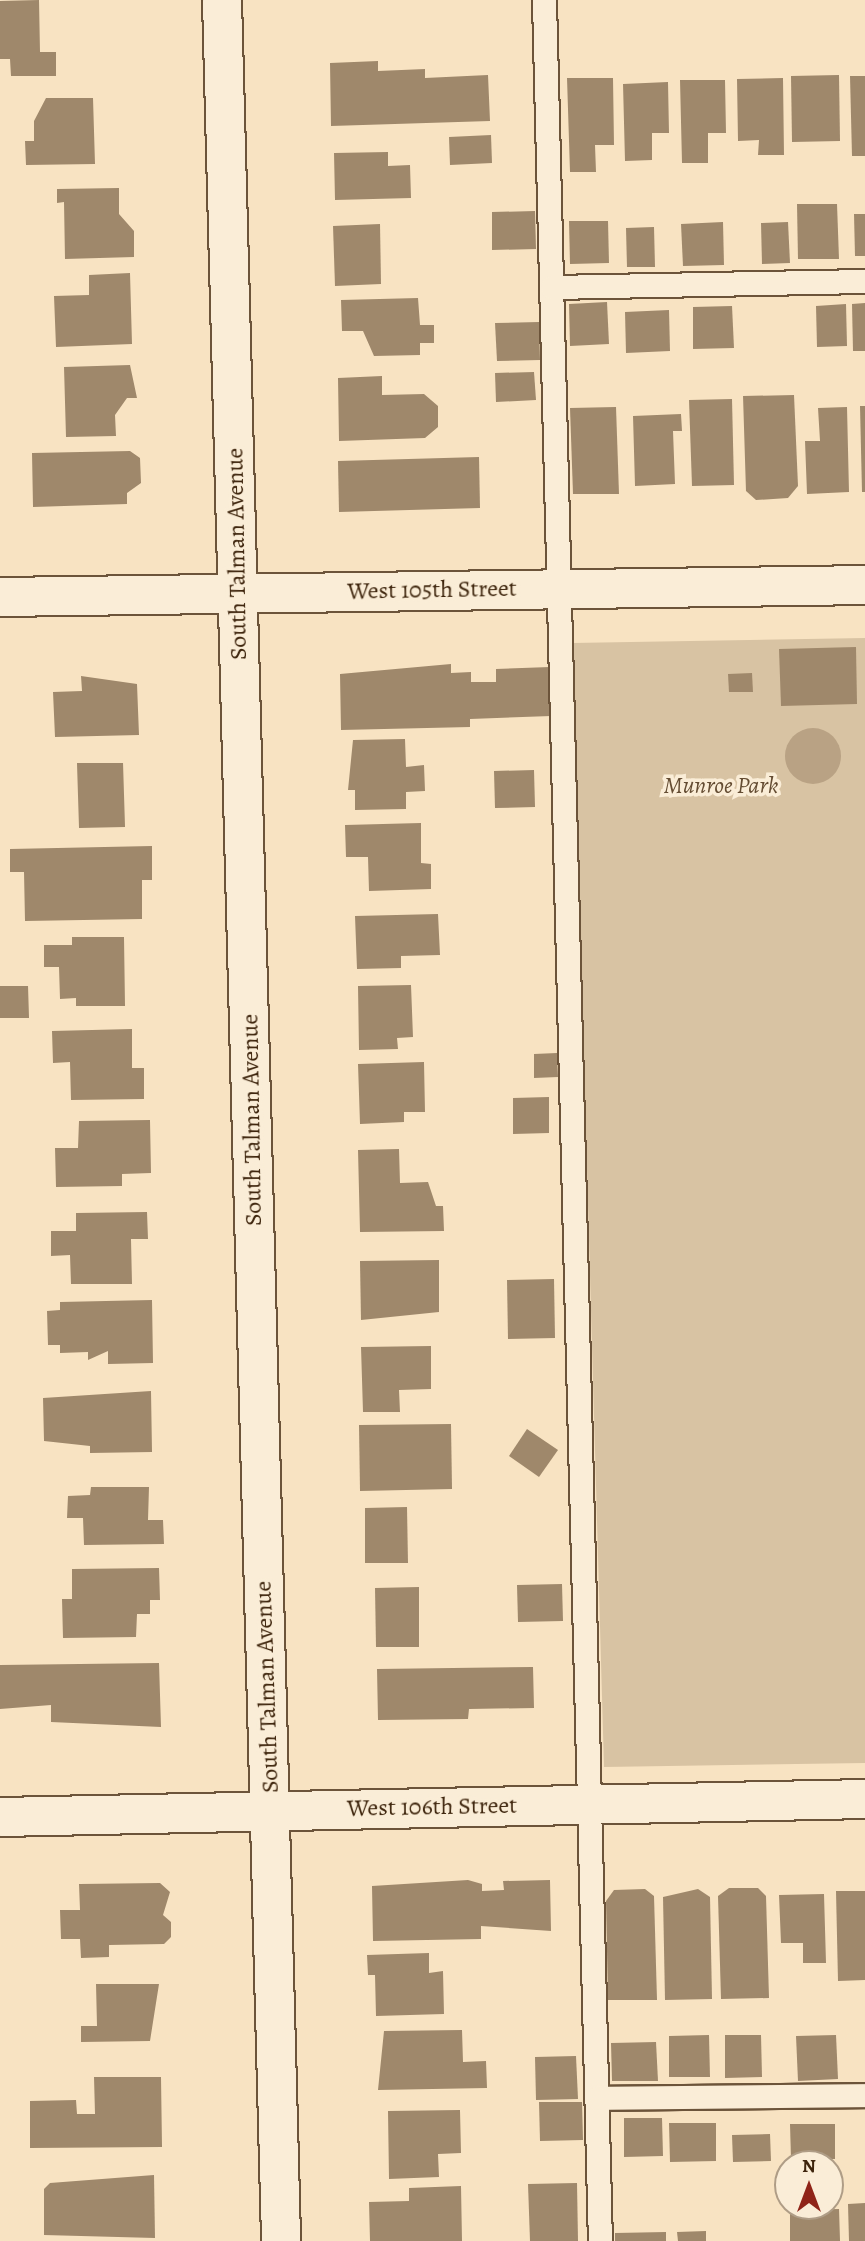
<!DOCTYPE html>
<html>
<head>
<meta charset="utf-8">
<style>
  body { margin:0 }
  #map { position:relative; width:865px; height:2241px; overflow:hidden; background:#f8e3c2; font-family:Alegreya,serif }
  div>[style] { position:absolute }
  .green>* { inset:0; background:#d8c3a3 }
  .water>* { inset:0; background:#b9a284 }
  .round { border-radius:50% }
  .building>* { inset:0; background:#9f886b }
  .roads { filter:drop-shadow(2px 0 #6c543a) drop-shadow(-2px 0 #6c543a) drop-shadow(0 2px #6c543a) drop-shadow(0 -2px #6c543a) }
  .lane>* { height:23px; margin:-11.5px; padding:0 11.5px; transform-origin:11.5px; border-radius:11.5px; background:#faedd7 }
  .street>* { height:38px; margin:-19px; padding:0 19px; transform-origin:19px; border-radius:19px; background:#faedd7 }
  span { translate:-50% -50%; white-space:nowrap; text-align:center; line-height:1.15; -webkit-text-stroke:7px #faedd7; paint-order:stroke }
  .street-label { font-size:24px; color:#3e250d }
  .park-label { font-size:24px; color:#644c32; font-style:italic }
  .north { position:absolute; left:774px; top:2150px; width:70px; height:70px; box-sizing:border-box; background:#faedd7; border:2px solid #af9d86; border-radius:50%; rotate:0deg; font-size:19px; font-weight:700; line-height:28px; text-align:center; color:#3e250d }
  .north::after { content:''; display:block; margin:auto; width:24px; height:32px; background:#8f2418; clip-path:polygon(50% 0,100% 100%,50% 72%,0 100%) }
</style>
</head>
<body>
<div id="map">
  <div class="green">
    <div style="clip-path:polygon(865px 638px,865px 1763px,604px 1767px,572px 643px)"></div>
  </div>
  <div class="water">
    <div class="round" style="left:785px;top:728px;width:56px;height:56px"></div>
  </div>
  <div class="building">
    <div style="clip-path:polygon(39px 0,40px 52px,56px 52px,56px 76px,11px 76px,10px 59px,0 59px,0 1px)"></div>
    <div style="clip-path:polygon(378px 61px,378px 71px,425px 69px,425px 78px,488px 75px,490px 121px,331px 126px,330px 63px)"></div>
    <div style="clip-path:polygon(839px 75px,840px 141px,792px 142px,791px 76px)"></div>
    <div style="clip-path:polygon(850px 76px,865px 76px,865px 156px,852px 156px)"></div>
    <div style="clip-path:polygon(567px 78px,613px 78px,614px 145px,595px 145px,596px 172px,570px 172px)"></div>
    <div style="clip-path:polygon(783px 78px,784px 155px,758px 155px,759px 140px,738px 141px,737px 79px)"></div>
    <div style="clip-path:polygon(680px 80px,725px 80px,726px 133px,708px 133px,708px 163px,682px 163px)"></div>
    <div style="clip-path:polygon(668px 82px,669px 133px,652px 133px,652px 160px,625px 161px,623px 84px)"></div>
    <div style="clip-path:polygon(46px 98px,93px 98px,95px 164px,26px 165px,25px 141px,34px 141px,34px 121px)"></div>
    <div style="clip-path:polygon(491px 135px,492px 163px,450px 165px,449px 137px)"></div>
    <div style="clip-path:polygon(388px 152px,388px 166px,410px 165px,411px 198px,335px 200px,334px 153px)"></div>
    <div style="clip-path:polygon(119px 188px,119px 214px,134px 231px,134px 257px,65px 259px,64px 202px,57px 203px,57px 189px)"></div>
    <div style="clip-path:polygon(797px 204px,837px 204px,839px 259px,798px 259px)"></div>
    <div style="clip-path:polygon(535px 211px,536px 249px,492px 250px,492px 212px)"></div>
    <div style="clip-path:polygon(854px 214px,865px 214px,865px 256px,855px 256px)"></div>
    <div style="clip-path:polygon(569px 221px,608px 221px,609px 263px,570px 264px)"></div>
    <div style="clip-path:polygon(723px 222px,724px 265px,683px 266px,681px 224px)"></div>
    <div style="clip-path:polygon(788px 222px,790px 263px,762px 264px,761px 223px)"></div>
    <div style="clip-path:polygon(380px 224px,381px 284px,335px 286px,333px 226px)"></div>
    <div style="clip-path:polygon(654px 227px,655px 267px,627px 267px,626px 228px)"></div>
    <div style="clip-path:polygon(130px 273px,132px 344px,56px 347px,54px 296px,89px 295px,89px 275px)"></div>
    <div style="clip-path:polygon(418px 298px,420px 325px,434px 325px,434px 343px,420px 343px,420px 355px,374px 356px,363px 331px,342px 331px,341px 300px)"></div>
    <div style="clip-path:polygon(607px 302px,609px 344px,570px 346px,569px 304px)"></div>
    <div style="clip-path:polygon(865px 303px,865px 351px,853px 351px,852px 304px)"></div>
    <div style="clip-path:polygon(846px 304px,847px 346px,817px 347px,816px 306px)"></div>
    <div style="clip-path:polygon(732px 306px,734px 348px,693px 349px,693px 307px)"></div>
    <div style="clip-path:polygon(669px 310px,670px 351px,626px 353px,625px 312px)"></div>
    <div style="clip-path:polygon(539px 322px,540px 360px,497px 361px,495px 323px)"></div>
    <div style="clip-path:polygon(130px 365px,137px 398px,127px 398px,115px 415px,116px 436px,66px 437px,64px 367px)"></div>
    <div style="clip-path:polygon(534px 372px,536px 400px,496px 402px,495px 373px)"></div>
    <div style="clip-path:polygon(382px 376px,382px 395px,424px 394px,438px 406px,438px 427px,425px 438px,339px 441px,338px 378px)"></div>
    <div style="clip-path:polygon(794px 395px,798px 486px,788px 498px,756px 500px,746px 491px,743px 396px)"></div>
    <div style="clip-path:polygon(732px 399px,734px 485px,692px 486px,689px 400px)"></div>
    <div style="clip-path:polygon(860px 406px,865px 406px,865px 492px,862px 492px)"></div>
    <div style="clip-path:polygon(616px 407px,619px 494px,573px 494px,570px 408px)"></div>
    <div style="clip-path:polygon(847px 407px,849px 492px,807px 494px,805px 441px,820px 441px,818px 408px)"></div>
    <div style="clip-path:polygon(681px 414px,682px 431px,673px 431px,675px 484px,635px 486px,633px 416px)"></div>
    <div style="clip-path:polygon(130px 451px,140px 458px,141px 483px,127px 493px,127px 504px,33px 507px,32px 453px)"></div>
    <div style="clip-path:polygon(479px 457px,480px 508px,339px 512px,338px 461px)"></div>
    <div style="clip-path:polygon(856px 647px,857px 704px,781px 706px,779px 649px)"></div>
    <div style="clip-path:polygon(451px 664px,451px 673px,471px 672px,471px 682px,496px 682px,496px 669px,550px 667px,551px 716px,470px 719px,470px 727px,341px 730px,340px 674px)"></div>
    <div style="clip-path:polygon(752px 673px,753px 692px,729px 692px,728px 674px)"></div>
    <div style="clip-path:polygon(81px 676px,137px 684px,139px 735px,55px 737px,53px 692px,82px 691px)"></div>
    <div style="clip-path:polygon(405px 739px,406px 767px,424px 765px,425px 791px,406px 792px,406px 809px,355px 810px,355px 790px,348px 790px,353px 740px)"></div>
    <div style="clip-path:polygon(77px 763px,123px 763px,125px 827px,79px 828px)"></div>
    <div style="clip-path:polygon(534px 770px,535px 807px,495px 808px,494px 771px)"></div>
    <div style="clip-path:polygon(421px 823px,421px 863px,431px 864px,431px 889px,369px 891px,368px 857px,346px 857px,345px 825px)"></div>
    <div style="clip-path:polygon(152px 846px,152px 880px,142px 880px,142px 919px,25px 921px,24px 872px,10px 872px,10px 849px)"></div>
    <div style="clip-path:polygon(438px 914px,440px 955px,401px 956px,401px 968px,357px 969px,355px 916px)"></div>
    <div style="clip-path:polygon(72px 937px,124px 937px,125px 1006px,76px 1006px,76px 998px,60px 999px,59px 967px,44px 967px,44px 945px,72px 945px)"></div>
    <div style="clip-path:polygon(411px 985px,413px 1037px,397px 1038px,398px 1049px,359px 1050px,358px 986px)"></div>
    <div style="clip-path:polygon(0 986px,28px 986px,29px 1018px,0 1018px)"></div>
    <div style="clip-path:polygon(132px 1029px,132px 1068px,144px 1068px,144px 1099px,71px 1100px,70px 1062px,53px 1063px,52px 1031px)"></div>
    <div style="clip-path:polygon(557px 1053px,558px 1077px,534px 1078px,534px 1054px)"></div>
    <div style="clip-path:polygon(424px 1062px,425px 1112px,404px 1112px,404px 1122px,360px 1124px,358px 1064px)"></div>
    <div style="clip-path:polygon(549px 1097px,549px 1133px,513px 1134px,513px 1098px)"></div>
    <div style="clip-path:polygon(150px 1120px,151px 1173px,122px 1174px,122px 1186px,56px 1187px,55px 1148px,78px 1148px,79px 1121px)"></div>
    <div style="clip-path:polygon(399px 1149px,400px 1183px,428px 1182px,436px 1206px,443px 1206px,444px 1231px,360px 1232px,358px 1150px)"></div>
    <div style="clip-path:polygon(147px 1212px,148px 1239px,131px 1239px,132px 1284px,71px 1284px,70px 1255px,51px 1256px,51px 1231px,76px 1231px,76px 1213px)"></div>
    <div style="clip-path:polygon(439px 1260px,439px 1312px,361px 1320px,360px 1261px)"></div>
    <div style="clip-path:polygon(554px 1279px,555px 1338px,508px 1339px,507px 1280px)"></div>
    <div style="clip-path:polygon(152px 1300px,153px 1363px,108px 1364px,108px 1351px,88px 1360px,88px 1352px,60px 1353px,60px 1345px,48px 1345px,47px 1311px,60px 1310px,60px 1302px)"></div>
    <div style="clip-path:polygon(431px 1346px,431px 1389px,399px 1390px,400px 1412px,363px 1412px,361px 1347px)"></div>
    <div style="clip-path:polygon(151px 1391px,152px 1452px,90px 1453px,90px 1446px,44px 1441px,43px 1398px)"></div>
    <div style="clip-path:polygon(451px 1424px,452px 1489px,360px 1491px,359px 1425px)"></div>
    <div style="clip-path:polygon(527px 1429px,558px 1450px,539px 1477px,509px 1456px)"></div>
    <div style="clip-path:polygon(91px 1487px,149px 1487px,148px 1520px,163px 1520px,164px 1544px,84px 1545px,83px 1518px,67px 1518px,68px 1496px,90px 1495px)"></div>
    <div style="clip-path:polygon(407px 1507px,408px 1563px,365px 1563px,365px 1508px)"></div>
    <div style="clip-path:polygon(159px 1568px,160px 1600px,150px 1600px,150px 1614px,137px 1614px,136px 1637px,63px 1638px,62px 1599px,72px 1599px,72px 1569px)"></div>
    <div style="clip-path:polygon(562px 1584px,563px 1621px,518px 1622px,517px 1585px)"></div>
    <div style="clip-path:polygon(419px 1587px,419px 1647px,376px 1647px,375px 1588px)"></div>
    <div style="clip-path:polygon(159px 1663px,161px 1727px,51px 1722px,51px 1705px,0 1709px,0 1665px)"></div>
    <div style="clip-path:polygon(533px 1667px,534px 1708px,469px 1709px,468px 1719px,378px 1720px,377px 1669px)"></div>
    <div style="clip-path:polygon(468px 1880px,482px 1884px,482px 1891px,504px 1890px,503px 1881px,550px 1880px,551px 1931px,481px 1926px,481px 1939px,373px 1941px,372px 1886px)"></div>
    <div style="clip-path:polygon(160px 1883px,170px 1892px,163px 1915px,171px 1922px,171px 1937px,164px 1944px,109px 1945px,109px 1957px,81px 1958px,80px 1939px,61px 1939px,60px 1910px,80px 1910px,79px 1884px)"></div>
    <div style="clip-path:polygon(729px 1888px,758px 1888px,766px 1896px,769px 1998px,721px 1999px,718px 1896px)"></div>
    <div style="clip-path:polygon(645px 1889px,654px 1896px,657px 2000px,608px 2000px,606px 1901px,614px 1890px)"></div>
    <div style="clip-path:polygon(698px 1889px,710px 1897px,712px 1999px,665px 2000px,663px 1897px)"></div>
    <div style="clip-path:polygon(836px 1891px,865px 1891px,865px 1980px,838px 1981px)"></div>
    <div style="clip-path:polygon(824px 1894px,826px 1963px,803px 1963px,803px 1943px,781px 1943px,779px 1895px)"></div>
    <div style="clip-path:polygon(429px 1953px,429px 1973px,443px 1971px,444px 2014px,376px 2016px,375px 1975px,368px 1975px,367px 1955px)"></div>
    <div style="clip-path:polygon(96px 1984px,159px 1984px,150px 2041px,81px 2042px,81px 2026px,97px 2026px)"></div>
    <div style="clip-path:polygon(462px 2030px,463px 2062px,486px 2061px,487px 2088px,378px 2090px,384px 2031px)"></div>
    <div style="clip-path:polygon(709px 2035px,710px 2077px,669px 2077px,669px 2036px)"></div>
    <div style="clip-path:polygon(725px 2035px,761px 2035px,762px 2077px,725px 2078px)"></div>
    <div style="clip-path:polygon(836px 2035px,838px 2079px,798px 2081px,796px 2036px)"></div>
    <div style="clip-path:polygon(656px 2042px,658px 2081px,612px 2081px,611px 2043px)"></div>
    <div style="clip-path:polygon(576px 2056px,578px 2099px,536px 2100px,535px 2057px)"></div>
    <div style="clip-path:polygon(94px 2077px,161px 2077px,162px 2147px,30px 2148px,30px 2101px,76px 2100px,77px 2114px,95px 2114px)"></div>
    <div style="clip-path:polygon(539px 2102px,582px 2102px,583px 2140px,540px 2141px)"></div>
    <div style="clip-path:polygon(460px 2110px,461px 2153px,438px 2154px,439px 2177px,389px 2179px,388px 2111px)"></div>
    <div style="clip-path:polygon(624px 2118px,662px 2118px,663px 2156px,624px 2157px)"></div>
    <div style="clip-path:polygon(669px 2123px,716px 2123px,716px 2161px,670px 2162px)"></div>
    <div style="clip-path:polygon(790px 2124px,835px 2124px,835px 2159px,791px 2159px)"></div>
    <div style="clip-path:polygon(770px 2134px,771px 2161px,733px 2162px,732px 2135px)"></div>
    <div style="clip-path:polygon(154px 2175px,155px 2238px,44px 2235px,44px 2189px,50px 2183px)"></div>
    <div style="clip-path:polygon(577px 2183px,578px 2241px,530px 2241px,528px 2184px)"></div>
    <div style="clip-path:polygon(461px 2186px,462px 2241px,370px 2241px,369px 2202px,409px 2201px,409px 2188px)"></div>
    <div style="clip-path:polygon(865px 2203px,865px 2241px,849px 2241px,848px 2204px)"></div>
    <div style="clip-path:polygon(839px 2209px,840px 2241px,790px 2241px,790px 2210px)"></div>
    <div style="clip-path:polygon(706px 2231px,706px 2241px,678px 2241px,677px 2232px)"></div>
    <div style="clip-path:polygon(666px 2232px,666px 2241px,615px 2241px,615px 2233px)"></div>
  </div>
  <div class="roads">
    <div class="lane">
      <div style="left:544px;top:0;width:2242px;rotate:88.57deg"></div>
      <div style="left:552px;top:287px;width:313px;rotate:-1.1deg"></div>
      <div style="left:597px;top:2098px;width:268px;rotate:-0.6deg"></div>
    </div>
    <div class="street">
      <div style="left:222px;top:0;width:2242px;rotate:88.49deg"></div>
      <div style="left:0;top:597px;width:865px;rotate:-0.79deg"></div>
      <div style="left:0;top:1817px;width:865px;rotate:-1.19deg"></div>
    </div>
  </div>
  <div class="street-label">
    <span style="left:237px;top:554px;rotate:-91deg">South Talman Avenue</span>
    <span style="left:432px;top:590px;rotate:-1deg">West 105th Street</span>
    <span style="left:252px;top:1120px;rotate:-91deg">South Talman Avenue</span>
    <span style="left:267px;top:1687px;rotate:-92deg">South Talman Avenue</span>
    <span style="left:432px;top:1807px;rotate:-1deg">West 106th Street</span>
  </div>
  <div class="park-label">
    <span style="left:721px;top:786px">Munroe Park</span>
  </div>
  <div class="north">N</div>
</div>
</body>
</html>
